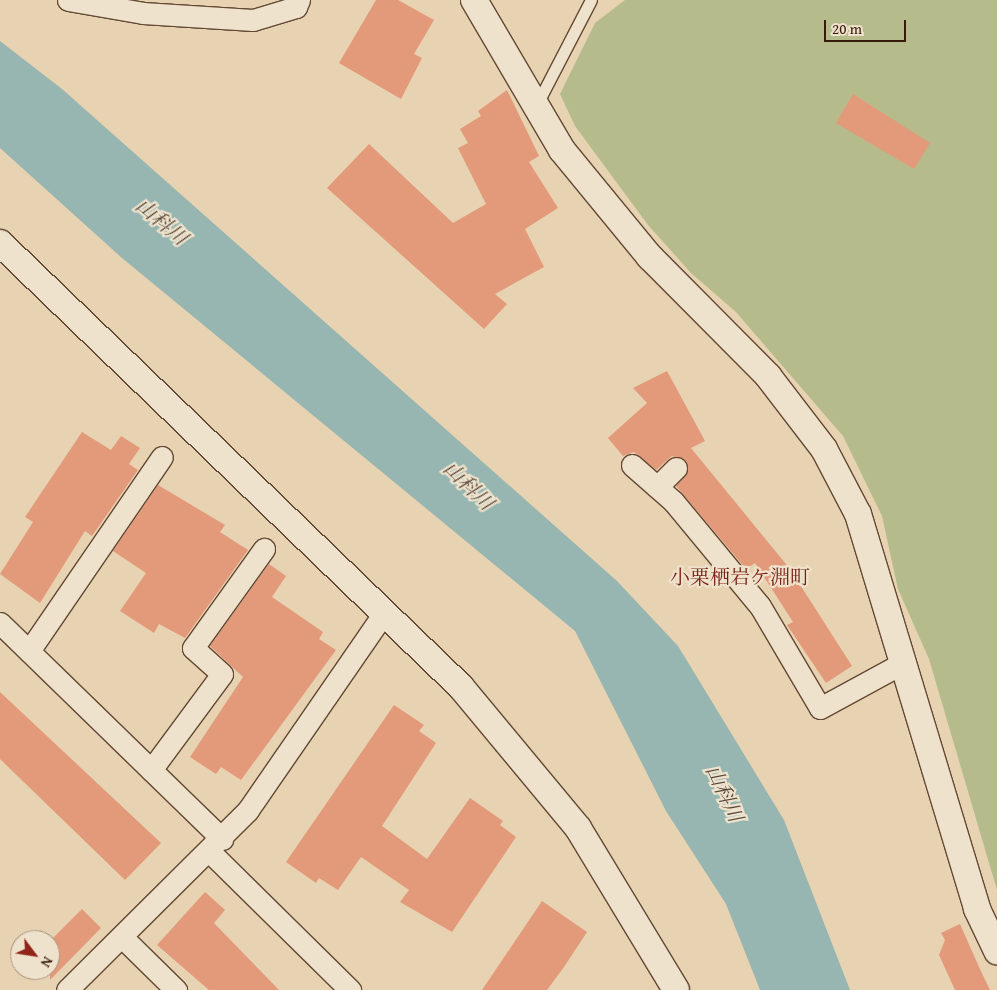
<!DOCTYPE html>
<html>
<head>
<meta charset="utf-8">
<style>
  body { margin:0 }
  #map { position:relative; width:997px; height:990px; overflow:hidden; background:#e7d2b1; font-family:"Gentium Book Plus","Noto Serif JP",serif }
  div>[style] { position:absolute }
  .green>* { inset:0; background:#b6bb8b }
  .water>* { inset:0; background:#97b6b1 }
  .building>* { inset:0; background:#e39a7a }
  .roads { filter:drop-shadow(1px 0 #634934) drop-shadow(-1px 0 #634934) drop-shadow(0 1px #634934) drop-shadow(0 -1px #634934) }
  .service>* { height:11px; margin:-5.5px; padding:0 5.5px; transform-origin:5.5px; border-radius:5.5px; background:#efe2cc }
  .minor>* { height:21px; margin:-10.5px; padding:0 10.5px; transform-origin:10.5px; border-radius:10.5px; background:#efe2cc }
  .tertiary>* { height:26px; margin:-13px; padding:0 13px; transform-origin:13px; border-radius:13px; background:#efe2cc }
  span { translate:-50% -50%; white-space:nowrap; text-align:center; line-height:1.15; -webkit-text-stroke:4.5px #efe2cc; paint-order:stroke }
  .water-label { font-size:20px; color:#544a3c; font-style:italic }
  .neighbourhood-label { font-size:20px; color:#7a1f14 }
  .north { position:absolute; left:10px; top:930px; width:50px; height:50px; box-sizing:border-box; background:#efe2cc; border:1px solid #a5927e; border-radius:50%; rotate:121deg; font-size:14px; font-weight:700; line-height:20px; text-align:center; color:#371b0a }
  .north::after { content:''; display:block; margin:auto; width:18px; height:22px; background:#8f2418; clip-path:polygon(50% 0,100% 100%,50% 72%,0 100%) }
  .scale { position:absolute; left:824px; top:20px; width:82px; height:22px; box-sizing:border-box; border:2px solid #371b0a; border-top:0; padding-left:6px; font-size:15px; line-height:18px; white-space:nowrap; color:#371b0a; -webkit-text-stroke:4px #efe2cc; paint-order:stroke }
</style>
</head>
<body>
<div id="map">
  <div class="green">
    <div style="clip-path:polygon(625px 0,997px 0,997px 890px,929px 659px,898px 589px,882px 516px,843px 436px,736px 312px,691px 273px,648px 225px,575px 126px,560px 94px,595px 23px)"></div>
  </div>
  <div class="water">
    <div style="clip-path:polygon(0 41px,62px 89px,617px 581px,678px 646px,784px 820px,850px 990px,760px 990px,726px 904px,666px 811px,575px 631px,122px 258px,0 148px)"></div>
  </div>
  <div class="building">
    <div style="clip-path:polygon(376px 0,398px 0,434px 20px,414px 54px,422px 58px,401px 99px,339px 63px)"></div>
    <div style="clip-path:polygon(507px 90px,539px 156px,529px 162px,558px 208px,525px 229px,544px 267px,495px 294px,507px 304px,484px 329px,327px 188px,369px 144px,453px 223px,486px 204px,458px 148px,468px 143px,460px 129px,481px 116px,478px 111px)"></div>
    <div style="clip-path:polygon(853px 94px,930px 143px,914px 169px,836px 123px)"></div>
    <div style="clip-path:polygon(667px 371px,705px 441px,691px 448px,790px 569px,852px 666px,826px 683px,787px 625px,793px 622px,755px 563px,746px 569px,676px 486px,688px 472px,685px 460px,672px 456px,656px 470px,634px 452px,623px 456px,608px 438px,647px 403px,633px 388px)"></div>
    <div style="clip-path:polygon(82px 432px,111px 450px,121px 436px,140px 448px,129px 464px,138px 470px,92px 536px,85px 531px,40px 603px,0 574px,33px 522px,25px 517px)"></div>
    <div style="clip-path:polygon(158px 485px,225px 525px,220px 532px,248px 550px,185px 638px,159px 624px,154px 633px,120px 611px,146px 573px,113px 551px)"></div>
    <div style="clip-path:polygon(269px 564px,286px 576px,272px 597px,323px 632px,319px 639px,336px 650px,241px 780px,221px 767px,216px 774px,190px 757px,243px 677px,210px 646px)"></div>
    <div style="clip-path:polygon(0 692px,161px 843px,125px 880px,0 759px)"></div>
    <div style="clip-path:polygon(394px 705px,424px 725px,419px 731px,436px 743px,382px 826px,427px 859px,470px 798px,503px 821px,500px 825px,516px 837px,452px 932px,400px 902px,409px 890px,361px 857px,338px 890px,319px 878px,316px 883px,286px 862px)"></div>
    <div style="clip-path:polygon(205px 892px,225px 910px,214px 923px,279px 990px,209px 990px,157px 945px)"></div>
    <div style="clip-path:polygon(542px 901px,587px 932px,564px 967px,547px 990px,482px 990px)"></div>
    <div style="clip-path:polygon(82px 909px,101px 928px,50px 980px,50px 941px)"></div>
    <div style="clip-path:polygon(960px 924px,979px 967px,990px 990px,955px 990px,939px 955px,945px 940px,941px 933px)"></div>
  </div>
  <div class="roads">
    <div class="service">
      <div style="left:537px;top:104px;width:117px;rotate:-62.6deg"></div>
    </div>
    <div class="minor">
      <div style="left:68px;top:0;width:76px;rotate:9.8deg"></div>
      <div style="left:143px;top:13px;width:110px;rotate:3.6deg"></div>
      <div style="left:253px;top:20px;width:45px;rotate:-16.8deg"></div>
      <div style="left:296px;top:7px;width:8px;rotate:-67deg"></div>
      <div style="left:632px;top:465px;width:55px;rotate:41.3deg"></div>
      <div style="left:673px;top:501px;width:136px;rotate:50.4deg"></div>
      <div style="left:760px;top:606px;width:118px;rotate:59.5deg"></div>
      <div style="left:820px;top:708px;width:92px;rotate:-28.5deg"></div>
      <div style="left:657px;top:487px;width:27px;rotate:-45deg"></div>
      <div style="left:0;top:623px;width:310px;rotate:44.2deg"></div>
      <div style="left:29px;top:651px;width:235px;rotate:-55.6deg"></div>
      <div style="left:151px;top:770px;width:119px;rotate:-53.5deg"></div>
      <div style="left:222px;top:674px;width:39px;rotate:-138deg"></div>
      <div style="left:193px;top:648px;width:122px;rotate:-54.4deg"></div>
      <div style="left:210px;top:852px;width:197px;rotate:44.6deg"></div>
      <div style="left:122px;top:937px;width:76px;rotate:44.5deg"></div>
      <div style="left:67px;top:990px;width:255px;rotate:-44.8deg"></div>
      <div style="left:248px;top:810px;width:239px;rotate:-55.4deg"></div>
    </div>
    <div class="tertiary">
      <div style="left:474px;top:0;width:174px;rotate:59.6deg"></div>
      <div style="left:562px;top:150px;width:139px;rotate:50.6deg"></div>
      <div style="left:650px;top:257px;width:168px;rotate:45.2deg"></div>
      <div style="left:768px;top:376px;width:92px;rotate:52.5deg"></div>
      <div style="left:824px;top:449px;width:73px;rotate:62.4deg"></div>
      <div style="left:858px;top:514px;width:413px;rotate:73.2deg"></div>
      <div style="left:977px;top:909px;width:47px;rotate:64.5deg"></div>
      <div style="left:0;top:243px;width:640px;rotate:43.92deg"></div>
      <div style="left:461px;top:687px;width:183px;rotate:50.3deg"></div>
      <div style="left:578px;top:828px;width:189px;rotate:58.8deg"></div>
    </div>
  </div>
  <div class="water-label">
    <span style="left:162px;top:221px;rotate:40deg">山科川</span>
    <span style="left:469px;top:485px;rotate:44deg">山科川</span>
    <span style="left:725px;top:793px;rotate:65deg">山科川</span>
  </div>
  <div class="neighbourhood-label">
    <span style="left:740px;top:576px">小栗栖岩ケ淵町</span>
  </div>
  <div class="north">N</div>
  <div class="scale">20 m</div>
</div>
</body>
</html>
